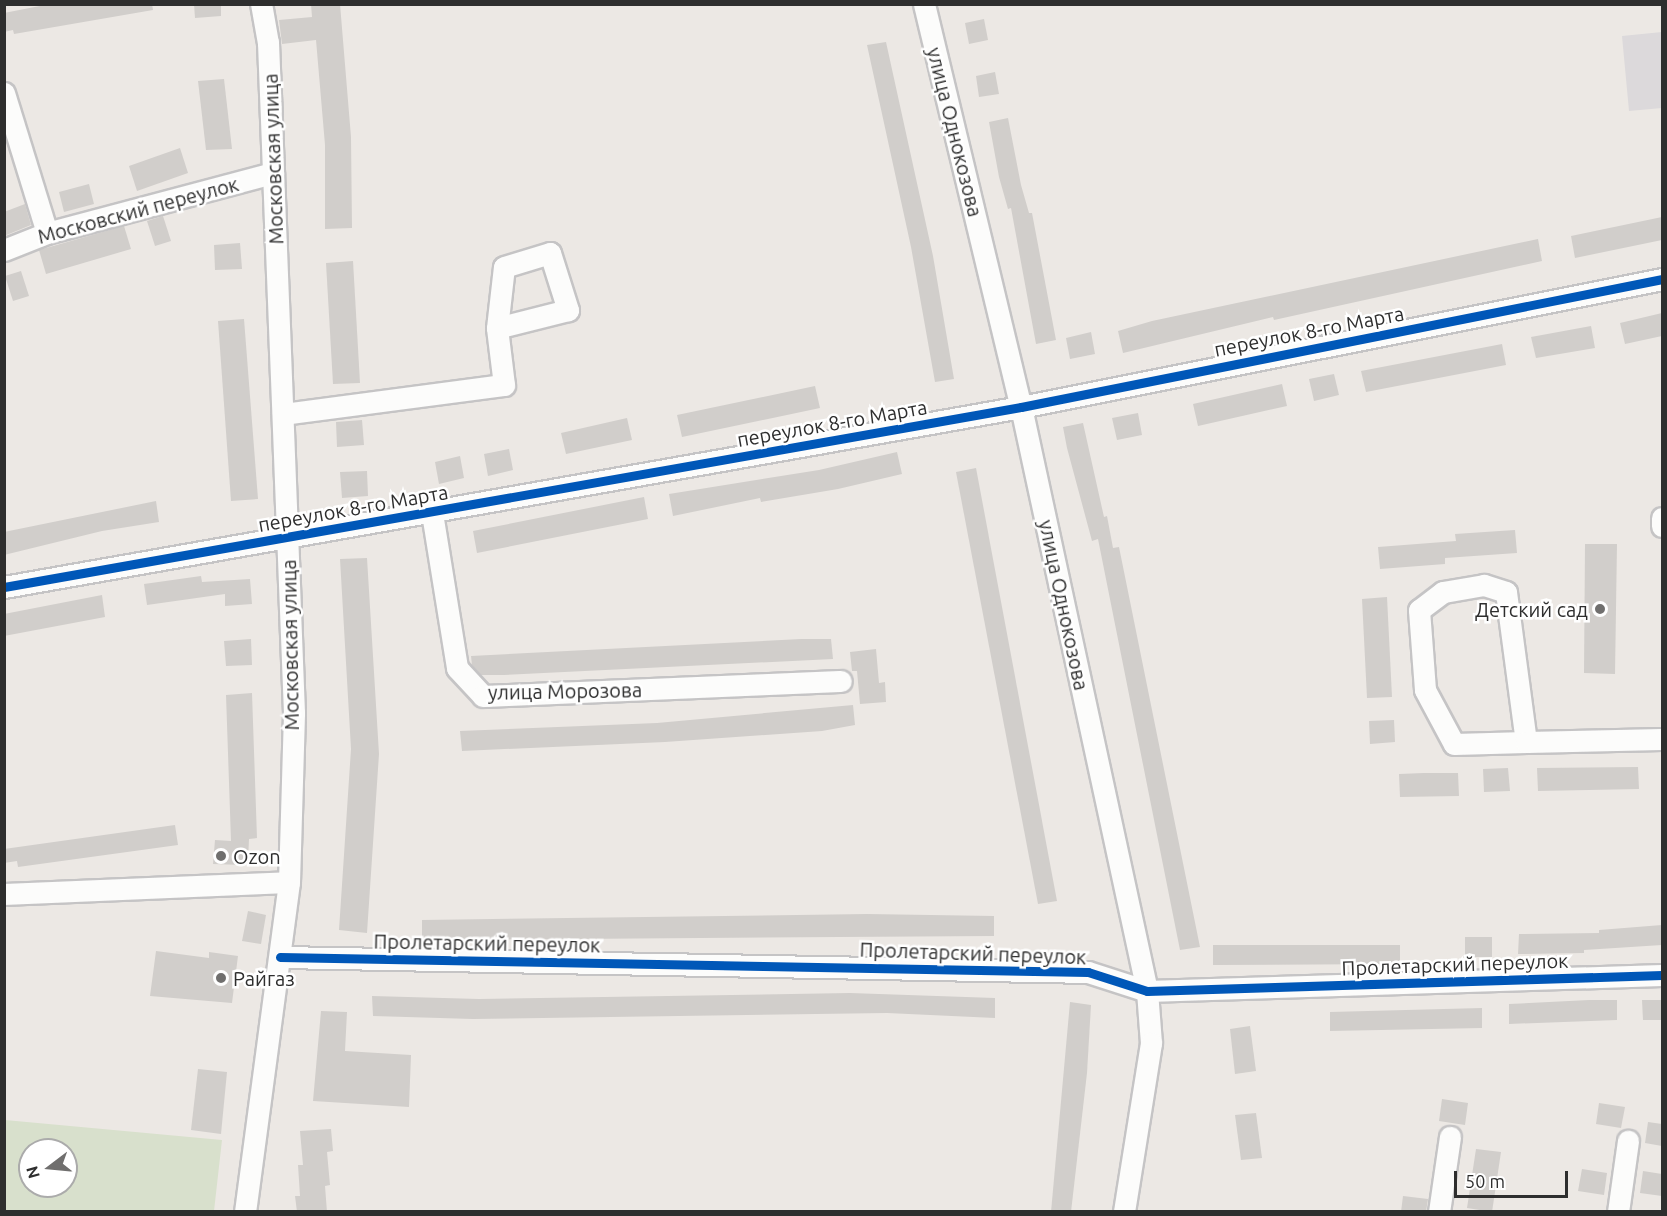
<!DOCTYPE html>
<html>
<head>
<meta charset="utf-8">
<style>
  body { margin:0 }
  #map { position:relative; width:1667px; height:1216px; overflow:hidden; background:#ece8e4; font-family:Ubuntu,sans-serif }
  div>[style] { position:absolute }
  .industrial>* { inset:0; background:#dcd9db }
  .cemetery>* { inset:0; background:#d8e0cc }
  .building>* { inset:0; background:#d1cecb }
  .roads { filter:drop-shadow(2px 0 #c5c4c5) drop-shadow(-2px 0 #c5c4c5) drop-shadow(0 2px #c5c4c5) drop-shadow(0 -2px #c5c4c5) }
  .minor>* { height:21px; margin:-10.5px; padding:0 10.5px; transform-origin:10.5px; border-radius:10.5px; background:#fcfcfb }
  .cycleway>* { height:9px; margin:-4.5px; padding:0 4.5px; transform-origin:4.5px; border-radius:4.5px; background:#0057b8 }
  .dots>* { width:16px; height:16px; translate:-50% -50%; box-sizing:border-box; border:3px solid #fff; border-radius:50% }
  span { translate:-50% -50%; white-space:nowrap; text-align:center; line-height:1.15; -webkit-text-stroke:5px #fff; paint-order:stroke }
  .street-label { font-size:20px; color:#2e2e2e }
  .poi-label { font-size:20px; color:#2e2e2e }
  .right { translate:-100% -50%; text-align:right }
  .left { translate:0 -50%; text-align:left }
  .frame { position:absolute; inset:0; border:6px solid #2e2e2e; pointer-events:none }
  .north { position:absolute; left:18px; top:1138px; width:60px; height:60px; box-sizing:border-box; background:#fff; border:2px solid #ababab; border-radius:50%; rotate:254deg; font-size:16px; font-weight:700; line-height:24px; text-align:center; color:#2e2e2e }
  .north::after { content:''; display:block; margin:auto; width:21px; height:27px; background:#706f6e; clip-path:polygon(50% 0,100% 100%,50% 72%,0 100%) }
  .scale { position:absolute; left:1454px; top:1171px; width:114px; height:27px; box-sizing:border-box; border:3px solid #2e2e2e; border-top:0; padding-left:8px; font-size:18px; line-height:21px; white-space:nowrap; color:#2e2e2e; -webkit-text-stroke:4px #fff; paint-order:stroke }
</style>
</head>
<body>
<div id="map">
  <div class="industrial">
    <div style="clip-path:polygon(1662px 32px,1662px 108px,1629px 111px,1622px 36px)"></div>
  </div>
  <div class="cemetery">
    <div style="clip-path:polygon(evenodd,5px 1120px,222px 1140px,214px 1211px,5px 1211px,5px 1120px,30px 1150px,66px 1150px,66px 1186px,30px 1186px,30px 1150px)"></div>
  </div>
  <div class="building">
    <div style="clip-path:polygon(50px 4px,152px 4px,153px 10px,14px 34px,13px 30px,4px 32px,4px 13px)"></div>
    <div style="clip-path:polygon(194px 4px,221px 4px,221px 16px,195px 18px)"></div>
    <div style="clip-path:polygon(311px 4px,340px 4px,351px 137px,352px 228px,325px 229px,325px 145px,316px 40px,282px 44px,279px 20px,312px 17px)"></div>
    <div style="clip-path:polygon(984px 19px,988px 40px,969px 44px,965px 23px)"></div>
    <div style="clip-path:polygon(886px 42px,933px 256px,954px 379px,935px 382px,911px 247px,867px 45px)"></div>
    <div style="clip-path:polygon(995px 72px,999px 94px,979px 97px,976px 76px)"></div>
    <div style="clip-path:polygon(224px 79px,232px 149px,206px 150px,198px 81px)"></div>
    <div style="clip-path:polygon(1008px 118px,1021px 185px,1029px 213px,1032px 213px,1056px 340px,1036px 344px,1011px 208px,1008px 209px,999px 177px,989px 122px)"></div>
    <div style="clip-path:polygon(180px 148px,188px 173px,137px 191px,129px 166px)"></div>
    <div style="clip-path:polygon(89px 184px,94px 204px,64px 212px,59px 192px)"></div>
    <div style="clip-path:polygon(25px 204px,31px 225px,4px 236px,4px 212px)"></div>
    <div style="clip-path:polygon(163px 216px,171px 241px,155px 246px,147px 221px)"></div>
    <div style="clip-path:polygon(1662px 217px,1662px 240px,1575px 258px,1571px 236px)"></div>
    <div style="clip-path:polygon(124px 226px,131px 249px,46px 274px,39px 250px)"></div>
    <div style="clip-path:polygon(1538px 239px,1542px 261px,1274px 320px,1273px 317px,1123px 353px,1118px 331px,1152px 321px)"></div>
    <div style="clip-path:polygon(240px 243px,242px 269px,215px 270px,214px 245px)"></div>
    <div style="clip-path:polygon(353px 261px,360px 383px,333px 384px,326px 263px)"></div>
    <div style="clip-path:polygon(21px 271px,29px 296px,13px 301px,5px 276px)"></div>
    <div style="clip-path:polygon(1662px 313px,1662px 336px,1625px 344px,1620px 323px)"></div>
    <div style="clip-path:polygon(244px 319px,258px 499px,231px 501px,218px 321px)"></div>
    <div style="clip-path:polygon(1591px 326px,1595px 348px,1536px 358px,1531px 337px)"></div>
    <div style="clip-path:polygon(1091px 332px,1095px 354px,1070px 359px,1066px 338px)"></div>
    <div style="clip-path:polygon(1502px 344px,1506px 365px,1366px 392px,1361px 371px)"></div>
    <div style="clip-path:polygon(1334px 374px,1339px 395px,1314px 401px,1309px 379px)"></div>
    <div style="clip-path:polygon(1282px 384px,1287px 406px,1198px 426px,1193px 404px)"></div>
    <div style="clip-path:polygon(815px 386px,820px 408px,682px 437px,677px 415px)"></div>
    <div style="clip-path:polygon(1138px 413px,1142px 435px,1117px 440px,1112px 418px)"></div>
    <div style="clip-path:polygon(627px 418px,632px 440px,566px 454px,561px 433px)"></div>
    <div style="clip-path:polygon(362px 420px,364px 445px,337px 447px,336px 422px)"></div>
    <div style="clip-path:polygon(1083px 423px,1104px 517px,1107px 516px,1113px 548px,1119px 547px,1200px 947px,1180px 950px,1098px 539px,1092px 541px,1067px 448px,1063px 427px)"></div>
    <div style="clip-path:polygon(509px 449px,513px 470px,488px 476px,484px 454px)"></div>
    <div style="clip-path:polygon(897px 452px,902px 474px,838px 489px,761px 502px,760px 498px,673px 516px,669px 494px,819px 470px)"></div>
    <div style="clip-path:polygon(460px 456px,464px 478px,439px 484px,435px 462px)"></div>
    <div style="clip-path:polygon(976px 468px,1057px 901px,1038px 904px,956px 472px)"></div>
    <div style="clip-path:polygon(367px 471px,368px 496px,342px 498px,340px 472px)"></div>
    <div style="clip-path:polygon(644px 497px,648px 519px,477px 553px,473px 531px)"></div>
    <div style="clip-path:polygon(156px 501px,159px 522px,102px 531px,4px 555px,4px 532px)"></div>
    <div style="clip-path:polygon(1515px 530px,1517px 553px,1445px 558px,1445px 564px,1380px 569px,1378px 547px,1456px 541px,1455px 534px)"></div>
    <div style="clip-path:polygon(1585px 544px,1617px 544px,1615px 674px,1584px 673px)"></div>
    <div style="clip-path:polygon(367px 558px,379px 754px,367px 933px,339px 930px,351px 749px,340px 559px)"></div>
    <div style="clip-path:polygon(201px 576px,202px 582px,250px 579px,252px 604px,225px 606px,225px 594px,147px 605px,144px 584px)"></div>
    <div style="clip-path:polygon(102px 595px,105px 617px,4px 636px,4px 614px)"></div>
    <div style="clip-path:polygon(1387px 597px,1392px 697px,1367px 698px,1362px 599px)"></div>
    <div style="clip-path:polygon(251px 639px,252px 665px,226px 666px,224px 641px)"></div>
    <div style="clip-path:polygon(801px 639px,831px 639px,833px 659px,504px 675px,481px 675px,472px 665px,471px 656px)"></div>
    <div style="clip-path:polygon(876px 649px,879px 683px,885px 682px,886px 702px,860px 704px,857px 671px,852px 671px,850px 652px)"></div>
    <div style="clip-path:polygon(252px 693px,257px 838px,249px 839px,248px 861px,243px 865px,213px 864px,215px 840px,231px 841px,226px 695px)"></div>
    <div style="clip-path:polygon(853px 705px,855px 725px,822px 731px,665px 742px,462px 751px,460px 731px,657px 723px)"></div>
    <div style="clip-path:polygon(1394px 720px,1395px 742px,1370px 744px,1369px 721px)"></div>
    <div style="clip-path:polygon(1638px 767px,1639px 789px,1538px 791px,1537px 768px)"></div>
    <div style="clip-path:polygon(1508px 768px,1510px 791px,1484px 792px,1483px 769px)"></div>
    <div style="clip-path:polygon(1424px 773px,1458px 773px,1459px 796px,1400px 797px,1399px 774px)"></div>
    <div style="clip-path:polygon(175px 825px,178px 845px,18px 867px,17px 861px,4px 863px,4px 849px)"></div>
    <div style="clip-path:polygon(248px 911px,266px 915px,261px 944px,242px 941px)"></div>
    <div style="clip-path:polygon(867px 914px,994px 916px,994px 936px,422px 940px,422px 920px)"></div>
    <div style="clip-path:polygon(1662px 925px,1662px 945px,1584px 950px,1584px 953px,1518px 954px,1519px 934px,1599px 933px,1599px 930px)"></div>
    <div style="clip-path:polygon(1465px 937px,1492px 937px,1492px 957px,1465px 957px)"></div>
    <div style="clip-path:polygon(1213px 945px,1400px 945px,1400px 964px,1213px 965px)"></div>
    <div style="clip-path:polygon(156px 951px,209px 958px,209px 952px,238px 956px,232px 1003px,150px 996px)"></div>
    <div style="clip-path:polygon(850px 993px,995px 998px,995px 1018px,887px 1013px,473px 1019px,373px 1016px,372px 996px,479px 999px)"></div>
    <div style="clip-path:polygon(1589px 1000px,1617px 1000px,1617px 1020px,1509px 1024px,1509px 1004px)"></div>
    <div style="clip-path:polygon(1642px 1000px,1662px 1000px,1662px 1020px,1643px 1020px)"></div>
    <div style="clip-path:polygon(1070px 1002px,1091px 1005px,1087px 1073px,1071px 1212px,1051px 1212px)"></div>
    <div style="clip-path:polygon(1482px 1008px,1482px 1028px,1330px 1031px,1330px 1012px)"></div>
    <div style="clip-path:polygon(321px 1011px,347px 1012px,345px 1051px,411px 1055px,409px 1107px,313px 1101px)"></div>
    <div style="clip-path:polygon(1250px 1026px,1256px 1071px,1235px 1074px,1230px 1029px)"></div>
    <div style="clip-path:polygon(198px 1069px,227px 1072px,221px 1134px,191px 1130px)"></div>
    <div style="clip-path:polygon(1442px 1099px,1468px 1103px,1465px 1125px,1439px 1121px)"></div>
    <div style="clip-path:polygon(1599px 1103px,1625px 1107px,1621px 1128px,1596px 1124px)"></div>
    <div style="clip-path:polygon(1256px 1113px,1262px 1158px,1241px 1160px,1235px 1115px)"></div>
    <div style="clip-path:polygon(1648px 1122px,1662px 1124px,1662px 1146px,1645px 1143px)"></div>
    <div style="clip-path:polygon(331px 1129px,333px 1151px,327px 1152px,330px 1185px,325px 1186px,327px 1212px,297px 1212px,295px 1196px,300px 1196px,298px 1165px,303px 1165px,300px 1131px)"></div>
    <div style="clip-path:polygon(1476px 1149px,1501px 1152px,1492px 1212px,1467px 1208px)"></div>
    <div style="clip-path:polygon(1582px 1169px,1607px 1173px,1604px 1195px,1578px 1191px)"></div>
    <div style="clip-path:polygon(1643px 1171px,1662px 1174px,1662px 1196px,1640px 1193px)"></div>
    <div style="clip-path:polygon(1403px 1196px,1428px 1199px,1426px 1212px,1401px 1212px)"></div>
  </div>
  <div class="roads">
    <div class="minor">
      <div style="left:924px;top:4px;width:415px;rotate:76.5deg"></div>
      <div style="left:1021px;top:407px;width:597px;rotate:77.82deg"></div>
      <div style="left:1147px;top:991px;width:52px;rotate:85.6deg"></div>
      <div style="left:1151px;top:1043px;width:171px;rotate:99.1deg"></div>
      <div style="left:4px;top:93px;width:146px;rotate:72.9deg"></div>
      <div style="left:4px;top:250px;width:46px;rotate:-21.6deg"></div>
      <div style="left:47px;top:233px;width:234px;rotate:-14.9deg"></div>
      <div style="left:283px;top:414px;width:223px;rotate:-7.5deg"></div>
      <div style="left:504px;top:385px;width:57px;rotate:-97deg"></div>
      <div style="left:497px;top:328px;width:61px;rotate:-83.5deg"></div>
      <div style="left:504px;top:267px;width:48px;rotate:-16.9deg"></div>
      <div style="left:550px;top:253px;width:60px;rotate:72.5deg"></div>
      <div style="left:568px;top:310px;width:73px;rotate:165.8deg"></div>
      <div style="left:432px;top:513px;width:157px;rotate:80.8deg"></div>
      <div style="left:457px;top:668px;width:38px;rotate:47deg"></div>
      <div style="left:483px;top:696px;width:358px;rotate:-2.4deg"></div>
      <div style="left:1662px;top:518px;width:8px;rotate:90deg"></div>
      <div style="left:4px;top:587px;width:1033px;rotate:-10.04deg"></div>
      <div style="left:1021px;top:407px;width:654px;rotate:-11.29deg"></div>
      <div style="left:1526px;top:742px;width:151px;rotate:-97.6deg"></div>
      <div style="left:1506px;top:592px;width:23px;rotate:-162deg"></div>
      <div style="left:1484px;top:585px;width:42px;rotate:170.3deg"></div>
      <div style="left:1443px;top:592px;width:30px;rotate:143deg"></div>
      <div style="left:1419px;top:610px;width:80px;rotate:85.7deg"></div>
      <div style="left:1425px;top:690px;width:61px;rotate:61.8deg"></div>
      <div style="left:1454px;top:744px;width:72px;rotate:-1.6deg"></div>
      <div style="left:1526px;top:742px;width:136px;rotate:-1.3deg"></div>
      <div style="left:4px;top:894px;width:285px;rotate:-2.4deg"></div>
      <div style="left:280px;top:957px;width:808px;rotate:1.06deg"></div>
      <div style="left:1088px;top:972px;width:62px;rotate:17.9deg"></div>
      <div style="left:1147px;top:991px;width:515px;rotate:-1.78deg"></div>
      <div style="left:245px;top:1212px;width:333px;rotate:-82.4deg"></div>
      <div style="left:289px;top:882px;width:169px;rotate:-88.3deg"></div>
      <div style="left:294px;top:713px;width:671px;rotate:-92.22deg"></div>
      <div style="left:268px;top:43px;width:40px;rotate:-100deg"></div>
      <div style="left:1439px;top:1212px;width:76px;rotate:-81.7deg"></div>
      <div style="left:1618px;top:1212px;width:72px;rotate:-82deg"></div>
    </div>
  </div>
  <div class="cycleway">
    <div style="left:4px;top:587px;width:1033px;rotate:-10.04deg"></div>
    <div style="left:1021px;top:407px;width:654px;rotate:-11.29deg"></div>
    <div style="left:280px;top:957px;width:808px;rotate:1.06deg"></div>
    <div style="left:1088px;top:972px;width:62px;rotate:17.9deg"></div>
    <div style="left:1147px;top:991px;width:515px;rotate:-1.78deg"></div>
  </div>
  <div class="dots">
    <div style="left:1600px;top:609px;background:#706f6e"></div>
    <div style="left:221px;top:856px;background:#706f6e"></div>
    <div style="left:221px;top:978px;background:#706f6e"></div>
  </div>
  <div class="street-label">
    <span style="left:955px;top:132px;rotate:76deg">улица Однокозова</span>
    <span style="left:273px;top:159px;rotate:-92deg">Московская улица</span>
    <span style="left:138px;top:210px;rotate:-15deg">Московский переулок</span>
    <span style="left:1309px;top:331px;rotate:-11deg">переулок 8-го Марта</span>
    <span style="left:832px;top:423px;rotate:-10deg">переулок 8-го Марта</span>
    <span style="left:353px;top:508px;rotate:-10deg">переулок 8-го Марта</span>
    <span style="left:1064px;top:605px;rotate:78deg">улица Однокозова</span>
    <span style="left:290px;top:645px;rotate:-91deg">Московская улица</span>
    <span style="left:565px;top:691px;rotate:-1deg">улица Морозова</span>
    <span style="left:487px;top:943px;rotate:1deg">Пролетарский переулок</span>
    <span style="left:973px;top:953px;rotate:2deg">Пролетарский переулок</span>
    <span style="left:1455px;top:964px;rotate:-2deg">Пролетарский переулок</span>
  </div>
  <div class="poi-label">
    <span class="right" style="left:1588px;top:609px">Детский сад</span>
    <span class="left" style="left:233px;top:856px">Ozon</span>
    <span class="left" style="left:233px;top:978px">Райгаз</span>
  </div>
  <div class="frame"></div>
  <div class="north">N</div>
  <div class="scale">50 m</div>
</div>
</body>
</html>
